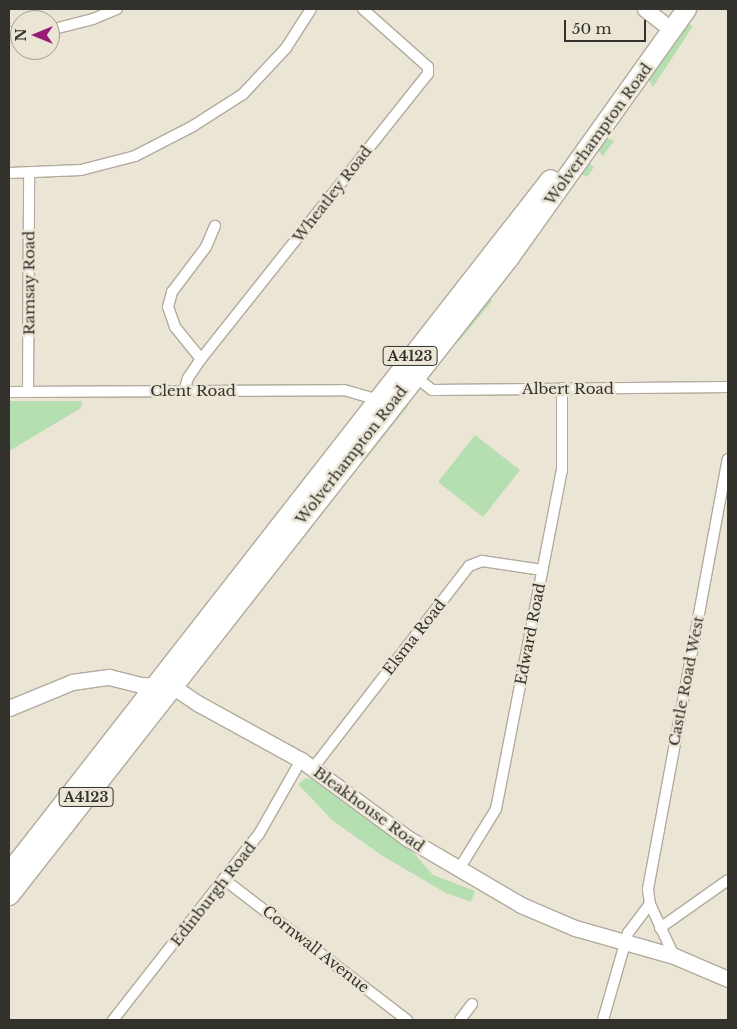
<!DOCTYPE html>
<html>
<head>
<meta charset="utf-8">
<style>
  body { margin:0 }
  #map { position:relative; width:737px; height:1029px; overflow:hidden; background:#ebe5d6; font-family:"Libre Baskerville",serif }
  div>[style] { position:absolute }
  .green>* { inset:0; background:#b5dfb1 }
  .roads { filter:drop-shadow(1px 0 #b1ab9d) drop-shadow(-1px 0 #b1ab9d) drop-shadow(0 1px #b1ab9d) drop-shadow(0 -1px #b1ab9d) }
  .street>* { height:10px; margin:-5px; padding:0 5px; transform-origin:5px; border-radius:5px; background:#fff }
  .secondary>* { height:15px; margin:-7.5px; padding:0 7.5px; transform-origin:7.5px; border-radius:7.5px; background:#fff }
  .highway>* { height:19px; margin:-9.5px; padding:0 9.5px; transform-origin:9.5px; border-radius:9.5px; background:#fff }
  span { translate:-50% -50%; white-space:nowrap; text-align:center; line-height:1.15; -webkit-text-stroke:5px #ebe5d6; paint-order:stroke }
  .shield-label span { padding:1px 4px; background:#ebe5d6; border:1px solid; border-radius:4px; -webkit-text-stroke-width:0 }
  .shield-label { font-size:14px; color:#33312b; font-weight:700 }
  .street-label { font-size:15px; color:#33312b }
  .frame { position:absolute; inset:0; border:10px solid #33312b; pointer-events:none }
  .north { position:absolute; left:10px; top:10px; width:50px; height:50px; box-sizing:border-box; background:#ebe5d6; border:1px solid #a19d92; border-radius:50%; rotate:270deg; font-size:14px; font-weight:700; line-height:20px; text-align:center; color:#33312b }
  .north::after { content:''; display:block; margin:auto; width:18px; height:22px; background:#961c76; clip-path:polygon(50% 0,100% 100%,50% 72%,0 100%) }
  .scale { position:absolute; left:564px; top:20px; width:82px; height:22px; box-sizing:border-box; border:2px solid #33312b; border-top:0; padding-left:6px; font-size:15px; line-height:18px; white-space:nowrap; color:#33312b; -webkit-text-stroke:4px #ebe5d6; paint-order:stroke }
</style>
</head>
<body>
<div id="map">
  <div class="green">
    <div style="clip-path:polygon(686px 22px,693px 26px,653px 87px,648px 78px)"></div>
    <div style="clip-path:polygon(611px 139px,614px 141px,603px 156px,598px 150px,605px 140px)"></div>
    <div style="clip-path:polygon(588px 162px,594px 167px,587px 177px,580px 173px)"></div>
    <div style="clip-path:polygon(486px 297px,492px 301px,459px 341px,456px 338px)"></div>
    <div style="clip-path:polygon(407px 399px,408px 406px,365px 460px,361px 456px)"></div>
    <div style="clip-path:polygon(9px 401px,82px 401px,81px 408px,9px 451px)"></div>
    <div style="clip-path:polygon(475px 435px,520px 470px,483px 517px,438px 482px)"></div>
    <div style="clip-path:polygon(306px 778px,315px 780px,412px 851px,433px 875px,475px 891px,471px 902px,446px 893px,381px 855px,332px 820px,298px 784px)"></div>
  </div>
  <div class="roads">
    <div class="street">
      <div style="left:50px;top:30px;width:44px;rotate:-14.3deg"></div>
      <div style="left:93px;top:19px;width:26px;rotate:-23deg"></div>
      <div style="left:9px;top:32px;width:11px"></div>
      <div style="left:9px;top:173px;width:72px;rotate:-2.4deg"></div>
      <div style="left:81px;top:170px;width:56px;rotate:-14.5deg"></div>
      <div style="left:135px;top:156px;width:65px;rotate:-27.3deg"></div>
      <div style="left:193px;top:126px;width:59px;rotate:-32.6deg"></div>
      <div style="left:243px;top:94px;width:63px;rotate:-46.9deg"></div>
      <div style="left:286px;top:48px;width:46px;rotate:-57.3deg"></div>
      <div style="left:201px;top:359px;width:41px;rotate:-129.1deg"></div>
      <div style="left:175px;top:327px;width:21px;rotate:-109deg"></div>
      <div style="left:168px;top:307px;width:16px;rotate:-75deg"></div>
      <div style="left:172px;top:292px;width:56px;rotate:-52.9deg"></div>
      <div style="left:206px;top:247px;width:23px;rotate:-67deg"></div>
      <div style="left:413px;top:375px;width:24px;rotate:38deg"></div>
      <div style="left:432px;top:390px;width:296px;rotate:-0.6deg"></div>
      <div style="left:184px;top:391px;width:14px;rotate:-73deg"></div>
      <div style="left:188px;top:378px;width:23px;rotate:-56deg"></div>
      <div style="left:201px;top:359px;width:364px;rotate:-51.5deg"></div>
      <div style="left:428px;top:74px;width:7px;rotate:-90deg"></div>
      <div style="left:428px;top:67px;width:87px;rotate:-138.3deg"></div>
      <div style="left:9px;top:392px;width:335px;rotate:-0.3deg"></div>
      <div style="left:344px;top:390px;width:32px;rotate:16deg"></div>
      <div style="left:28px;top:392px;width:217px;rotate:-89.7deg"></div>
      <div style="left:313px;top:768px;width:255px;rotate:-52.3deg"></div>
      <div style="left:469px;top:566px;width:14px;rotate:-21deg"></div>
      <div style="left:482px;top:561px;width:61px;rotate:8.5deg"></div>
      <div style="left:459px;top:869px;width:70px;rotate:-58.3deg"></div>
      <div style="left:496px;top:809px;width:344px;rotate:-79deg"></div>
      <div style="left:562px;top:471px;width:83px;rotate:-90deg"></div>
      <div style="left:225px;top:880px;width:230px;rotate:37.6deg"></div>
      <div style="left:660px;top:928px;width:83px;rotate:-35.2deg"></div>
      <div style="left:674px;top:956px;width:57px;rotate:-114.8deg"></div>
      <div style="left:650px;top:904px;width:15px;rotate:-98deg"></div>
      <div style="left:648px;top:889px;width:437px;rotate:-79.5deg"></div>
      <div style="left:113px;top:1020px;width:236px;rotate:-51.9deg"></div>
      <div style="left:259px;top:834px;width:85px;rotate:-60.4deg"></div>
      <div style="left:460px;top:1020px;width:20px;rotate:-53deg"></div>
      <div style="left:603px;top:1020px;width:91px;rotate:-74deg"></div>
      <div style="left:628px;top:933px;width:36px;rotate:-53deg"></div>
    </div>
    <div class="secondary">
      <div style="left:645px;top:9px;width:23px;rotate:38deg"></div>
      <div style="left:9px;top:708px;width:68px;rotate:-22.4deg"></div>
      <div style="left:72px;top:682px;width:37px;rotate:-8deg"></div>
      <div style="left:109px;top:677px;width:32px;rotate:14deg"></div>
      <div style="left:140px;top:685px;width:32px;rotate:2deg"></div>
      <div style="left:172px;top:686px;width:32px;rotate:34deg"></div>
      <div style="left:199px;top:704px;width:116px;rotate:28.8deg"></div>
      <div style="left:301px;top:760px;width:132px;rotate:36.3deg"></div>
      <div style="left:407px;top:838px;width:132px;rotate:30.4deg"></div>
      <div style="left:521px;top:905px;width:59px;rotate:23.1deg"></div>
      <div style="left:575px;top:928px;width:103px;rotate:15.8deg"></div>
      <div style="left:674px;top:956px;width:59px;rotate:23.1deg"></div>
    </div>
    <div class="highway">
      <div style="left:9px;top:872px;width:879px;rotate:-52.02deg"></div>
      <div style="left:9px;top:895px;width:811px;rotate:-51.91deg"></div>
      <div style="left:509px;top:257px;width:305px;rotate:-54.5deg"></div>
    </div>
  </div>
  <div class="shield-label">
    <span style="left:410px;top:356px">A4123</span>
    <span style="left:86px;top:797px">A4123</span>
  </div>
  <div class="street-label">
    <span style="left:598px;top:134px;rotate:-54deg">Wolverhampton Road</span>
    <span style="left:332px;top:194px;rotate:-52deg">Wheatley Road</span>
    <span style="left:29px;top:283px;rotate:-90deg">Ramsay Road</span>
    <span style="left:568px;top:389px">Albert Road</span>
    <span style="left:193px;top:391px">Clent Road</span>
    <span style="left:351px;top:455px;rotate:-52deg">Wolverhampton Road</span>
    <span style="left:530px;top:634px;rotate:-79deg">Edward Road</span>
    <span style="left:414px;top:637px;rotate:-52deg">Elsma Road</span>
    <span style="left:686px;top:681px;rotate:-79deg">Castle Road West</span>
    <span style="left:369px;top:809px;rotate:36deg">Bleakhouse Road</span>
    <span style="left:213px;top:894px;rotate:-52deg">Edinburgh Road</span>
    <span style="left:316px;top:949px;rotate:38deg">Cornwall Avenue</span>
  </div>
  <div class="frame"></div>
  <div class="north">N</div>
  <div class="scale">50 m</div>
</div>
</body>
</html>
